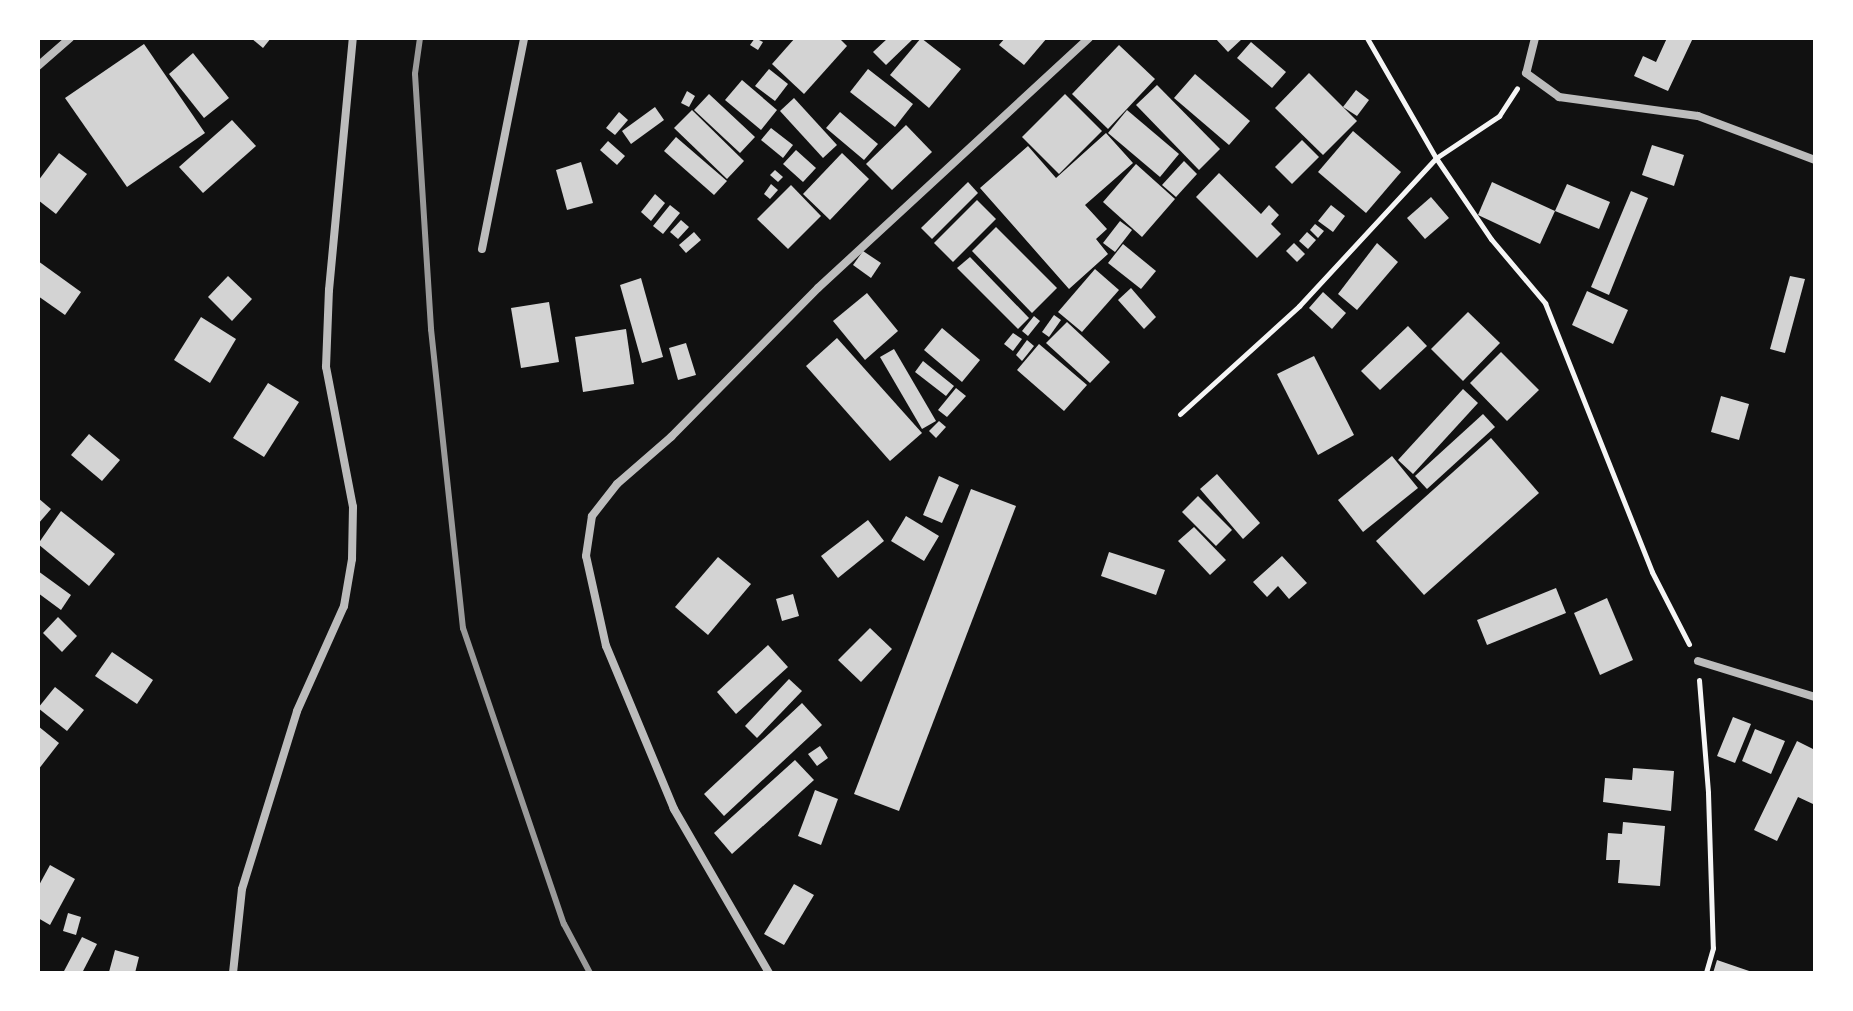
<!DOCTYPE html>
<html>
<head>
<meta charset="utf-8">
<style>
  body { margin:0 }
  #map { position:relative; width:1853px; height:1011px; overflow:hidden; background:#111; font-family:Arial,sans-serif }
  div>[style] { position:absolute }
  .building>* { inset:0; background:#d3d3d3 }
  .path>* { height:5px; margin:-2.5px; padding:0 2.5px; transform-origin:2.5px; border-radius:2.5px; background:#f5f5f5 }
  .minor>* { height:8px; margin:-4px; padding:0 4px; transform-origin:4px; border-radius:4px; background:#bcbcbc }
  .rail>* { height:6px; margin:-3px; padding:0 3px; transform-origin:3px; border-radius:3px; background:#9a9a9a }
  span { translate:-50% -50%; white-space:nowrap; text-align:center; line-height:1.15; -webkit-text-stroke:6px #fff; paint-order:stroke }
  .frame { position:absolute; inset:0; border:40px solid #fff; pointer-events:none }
</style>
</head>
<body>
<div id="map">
  <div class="building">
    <div style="clip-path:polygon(251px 38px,271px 38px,263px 48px)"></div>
    <div style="clip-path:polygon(755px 38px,763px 42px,758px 50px,750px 45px)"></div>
    <div style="clip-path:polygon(795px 38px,839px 38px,847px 46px,804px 94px,772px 64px)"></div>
    <div style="clip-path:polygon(888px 38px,914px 38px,886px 65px,873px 52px)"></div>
    <div style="clip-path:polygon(921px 38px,961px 69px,929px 108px,890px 75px)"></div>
    <div style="clip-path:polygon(1005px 38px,1047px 38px,1024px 65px,999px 45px)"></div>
    <div style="clip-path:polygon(1215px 38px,1243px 38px,1228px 52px)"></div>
    <div style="clip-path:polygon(1667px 38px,1693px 38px,1668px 91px,1634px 76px,1643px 56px,1656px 62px)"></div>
    <div style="clip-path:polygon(1251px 42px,1286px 72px,1272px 88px,1237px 58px)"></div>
    <div style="clip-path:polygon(144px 44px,205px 133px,127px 187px,65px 98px)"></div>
    <div style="clip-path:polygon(1119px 45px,1155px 79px,1108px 129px,1072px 94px)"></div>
    <div style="clip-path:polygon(193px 53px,229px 98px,204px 118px,169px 74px)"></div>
    <div style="clip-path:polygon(769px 69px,788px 84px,775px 101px,755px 86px)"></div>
    <div style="clip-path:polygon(868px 69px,913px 104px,895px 127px,850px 92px)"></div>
    <div style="clip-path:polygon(1309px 73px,1357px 121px,1323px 155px,1275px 108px)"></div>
    <div style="clip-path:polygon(1195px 74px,1250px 121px,1229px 145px,1174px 98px)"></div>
    <div style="clip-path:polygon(742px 80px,777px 110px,761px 130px,725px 100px)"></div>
    <div style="clip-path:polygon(1157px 85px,1220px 149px,1199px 170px,1136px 105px)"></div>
    <div style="clip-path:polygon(1356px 90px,1369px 100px,1357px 116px,1343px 107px)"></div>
    <div style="clip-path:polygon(687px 91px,695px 96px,689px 107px,681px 103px)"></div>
    <div style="clip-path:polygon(709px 94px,755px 137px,740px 153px,694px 110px)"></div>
    <div style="clip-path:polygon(1065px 94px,1102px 131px,1059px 174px,1022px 137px)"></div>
    <div style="clip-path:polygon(794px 98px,837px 145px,823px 158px,780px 111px)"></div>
    <div style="clip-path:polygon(655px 107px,664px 120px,631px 144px,622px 131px)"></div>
    <div style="clip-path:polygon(692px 110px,744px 161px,727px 179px,674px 128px)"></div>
    <div style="clip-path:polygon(1127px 110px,1179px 154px,1160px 177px,1108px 133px)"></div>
    <div style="clip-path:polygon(619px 112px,628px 120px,615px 135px,606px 128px)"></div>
    <div style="clip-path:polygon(840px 112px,878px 144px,864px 160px,826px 128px)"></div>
    <div style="clip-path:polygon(232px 120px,256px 146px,203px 193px,179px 167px)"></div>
    <div style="clip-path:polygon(906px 125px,932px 152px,892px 190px,866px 164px)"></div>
    <div style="clip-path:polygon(771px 128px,793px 145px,783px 158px,761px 140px)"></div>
    <div style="clip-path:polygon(1353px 131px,1401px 172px,1366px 213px,1318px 172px)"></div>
    <div style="clip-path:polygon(1106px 133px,1133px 163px,1085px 205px,1107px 229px,1096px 239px,1108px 254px,1069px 289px,980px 188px,1028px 146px,1056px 178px)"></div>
    <div style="clip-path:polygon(676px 137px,727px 181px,714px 195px,664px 151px)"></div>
    <div style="clip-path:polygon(1302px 140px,1319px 157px,1292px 184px,1275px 167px)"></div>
    <div style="clip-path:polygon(608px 141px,625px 156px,617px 165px,600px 150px)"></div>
    <div style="clip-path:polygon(1652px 145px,1684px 155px,1674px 186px,1642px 175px)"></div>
    <div style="clip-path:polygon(796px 150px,816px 168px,803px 182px,783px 164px)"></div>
    <div style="clip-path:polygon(59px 153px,87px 174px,56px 214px,38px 200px,38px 181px)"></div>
    <div style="clip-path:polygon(842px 153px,869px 179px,830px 220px,803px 194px)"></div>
    <div style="clip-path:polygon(1184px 161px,1197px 174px,1176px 197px,1162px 185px)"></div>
    <div style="clip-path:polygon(581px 162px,593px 203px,567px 210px,556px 170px)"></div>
    <div style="clip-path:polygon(1136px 164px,1175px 199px,1142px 237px,1103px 202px)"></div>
    <div style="clip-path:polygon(775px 170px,783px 177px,778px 182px,770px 175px)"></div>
    <div style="clip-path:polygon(1219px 173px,1261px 214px,1269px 205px,1279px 215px,1271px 224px,1281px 234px,1257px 258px,1196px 197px)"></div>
    <div style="clip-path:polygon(968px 182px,978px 193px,932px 239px,921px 228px)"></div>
    <div style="clip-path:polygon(1492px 182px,1555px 211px,1540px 244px,1478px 215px)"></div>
    <div style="clip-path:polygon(771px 184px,778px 190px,770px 199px,764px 194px)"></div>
    <div style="clip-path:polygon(1567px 184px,1610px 202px,1599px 229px,1555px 211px)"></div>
    <div style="clip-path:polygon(791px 185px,821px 216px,788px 249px,757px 219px)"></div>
    <div style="clip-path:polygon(1631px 191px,1648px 198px,1609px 295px,1591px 287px)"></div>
    <div style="clip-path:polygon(655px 194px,665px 203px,651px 221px,641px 212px)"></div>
    <div style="clip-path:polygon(1431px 197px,1449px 218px,1425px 239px,1407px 218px)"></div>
    <div style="clip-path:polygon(977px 200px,996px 219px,953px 262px,934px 243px)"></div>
    <div style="clip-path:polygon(670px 205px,680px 213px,663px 234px,653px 226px)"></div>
    <div style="clip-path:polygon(1331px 205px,1345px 216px,1333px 232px,1318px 221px)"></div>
    <div style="clip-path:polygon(681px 220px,689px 227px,678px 239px,670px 232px)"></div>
    <div style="clip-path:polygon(1120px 221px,1132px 230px,1115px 252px,1103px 243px)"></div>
    <div style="clip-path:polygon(1315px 224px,1324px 231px,1318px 238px,1310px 230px)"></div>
    <div style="clip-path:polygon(996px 227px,1057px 288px,1032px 313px,972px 251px)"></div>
    <div style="clip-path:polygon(694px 232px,701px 240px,686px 253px,679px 245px)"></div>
    <div style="clip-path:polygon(1307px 232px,1316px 240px,1308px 249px,1299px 241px)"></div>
    <div style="clip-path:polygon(1294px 243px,1305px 254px,1297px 262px,1286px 251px)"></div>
    <div style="clip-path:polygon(1377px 243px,1398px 262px,1357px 310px,1338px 294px)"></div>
    <div style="clip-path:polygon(1123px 244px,1156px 271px,1141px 289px,1108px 263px)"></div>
    <div style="clip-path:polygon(863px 251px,881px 263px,871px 278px,853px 265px)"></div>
    <div style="clip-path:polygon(970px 257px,1029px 318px,1018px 329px,957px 268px)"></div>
    <div style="clip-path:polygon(38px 261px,81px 292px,65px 315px,38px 296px)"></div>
    <div style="clip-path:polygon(1095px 269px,1119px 290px,1082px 332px,1058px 312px)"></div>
    <div style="clip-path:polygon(228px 276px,252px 299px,232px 321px,208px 297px)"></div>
    <div style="clip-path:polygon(1790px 276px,1805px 279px,1785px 353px,1770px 349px)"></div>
    <div style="clip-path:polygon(641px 278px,663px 357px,642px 363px,620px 285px)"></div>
    <div style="clip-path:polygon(1131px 288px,1156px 317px,1144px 329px,1118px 300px)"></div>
    <div style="clip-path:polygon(1587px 291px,1628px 310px,1613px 344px,1572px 325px)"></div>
    <div style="clip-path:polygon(1323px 292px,1346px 313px,1332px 329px,1309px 308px)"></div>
    <div style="clip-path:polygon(867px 293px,898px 331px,865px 360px,833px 321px)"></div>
    <div style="clip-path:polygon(549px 302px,559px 362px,521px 368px,511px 308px)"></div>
    <div style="clip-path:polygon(1468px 312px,1500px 343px,1463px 381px,1431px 349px)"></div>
    <div style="clip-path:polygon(1054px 315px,1061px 320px,1049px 337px,1042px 332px)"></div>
    <div style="clip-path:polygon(1034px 316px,1040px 321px,1028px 336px,1022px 331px)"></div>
    <div style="clip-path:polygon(201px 317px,236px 339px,210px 383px,174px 360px)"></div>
    <div style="clip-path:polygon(1067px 322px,1110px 362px,1090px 383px,1046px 343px)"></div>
    <div style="clip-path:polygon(1408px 326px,1427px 346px,1380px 390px,1361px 371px)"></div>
    <div style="clip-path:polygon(942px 328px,980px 360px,962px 382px,924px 350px)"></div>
    <div style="clip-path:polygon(626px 329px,634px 384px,583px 392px,575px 337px)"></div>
    <div style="clip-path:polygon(1013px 333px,1022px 339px,1013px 351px,1004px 344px)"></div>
    <div style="clip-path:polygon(837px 338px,922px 433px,890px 461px,806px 366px)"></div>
    <div style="clip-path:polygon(1027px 340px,1034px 346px,1022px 361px,1016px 355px)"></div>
    <div style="clip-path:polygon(686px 343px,696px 375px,678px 380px,669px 348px)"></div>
    <div style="clip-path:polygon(1039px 344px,1087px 385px,1064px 411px,1017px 370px)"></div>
    <div style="clip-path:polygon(894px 349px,936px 421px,922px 429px,880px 357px)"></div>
    <div style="clip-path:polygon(1501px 352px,1539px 390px,1507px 421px,1470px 383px)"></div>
    <div style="clip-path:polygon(1314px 356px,1354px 435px,1318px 455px,1277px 374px)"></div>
    <div style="clip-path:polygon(923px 361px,954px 386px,946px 396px,915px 372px)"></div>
    <div style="clip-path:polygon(268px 383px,299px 402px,264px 457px,233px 438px)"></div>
    <div style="clip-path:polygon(956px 388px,966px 396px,947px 417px,938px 410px)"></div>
    <div style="clip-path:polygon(1463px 389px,1478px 403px,1413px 474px,1398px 460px)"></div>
    <div style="clip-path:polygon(1721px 396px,1749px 404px,1739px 440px,1711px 432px)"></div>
    <div style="clip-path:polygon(1483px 414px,1495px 427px,1427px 489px,1415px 476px)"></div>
    <div style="clip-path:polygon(939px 421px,946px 427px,936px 438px,929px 431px)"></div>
    <div style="clip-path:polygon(89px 434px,120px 460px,102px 481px,71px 455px)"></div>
    <div style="clip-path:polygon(1491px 438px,1539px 493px,1424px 595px,1376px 541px)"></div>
    <div style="clip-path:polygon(1392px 456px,1418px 488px,1363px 532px,1338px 500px)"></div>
    <div style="clip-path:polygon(1217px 474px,1260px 523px,1243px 539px,1200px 489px)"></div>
    <div style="clip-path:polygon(939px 476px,959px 485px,942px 523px,923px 515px)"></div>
    <div style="clip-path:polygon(971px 489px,1016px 506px,899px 811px,854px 794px)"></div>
    <div style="clip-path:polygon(1198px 496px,1232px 530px,1216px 546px,1182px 512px)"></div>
    <div style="clip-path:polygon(38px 498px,51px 509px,38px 524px)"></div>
    <div style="clip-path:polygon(61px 511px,115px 554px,89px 586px,38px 544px)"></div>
    <div style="clip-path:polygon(906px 516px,939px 536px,924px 561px,891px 541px)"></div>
    <div style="clip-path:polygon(868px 520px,884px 541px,838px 578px,821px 556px)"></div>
    <div style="clip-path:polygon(1194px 527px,1226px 560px,1210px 575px,1178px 541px)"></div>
    <div style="clip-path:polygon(1109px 552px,1165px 570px,1156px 595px,1101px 576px)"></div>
    <div style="clip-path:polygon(1282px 556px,1307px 583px,1289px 599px,1278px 586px,1267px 597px,1253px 582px)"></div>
    <div style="clip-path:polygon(718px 557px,751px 584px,708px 635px,675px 607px)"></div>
    <div style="clip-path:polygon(38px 571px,71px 595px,61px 610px,38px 593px)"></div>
    <div style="clip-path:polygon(1556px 588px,1566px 613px,1487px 645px,1477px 620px)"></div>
    <div style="clip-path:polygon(793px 594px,799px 616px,782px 621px,776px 599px)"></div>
    <div style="clip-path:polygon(1607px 598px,1633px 660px,1600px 675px,1574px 613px)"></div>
    <div style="clip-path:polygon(58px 617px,77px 636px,62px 652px,43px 633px)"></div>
    <div style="clip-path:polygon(870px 628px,892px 649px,861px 682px,838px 660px)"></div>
    <div style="clip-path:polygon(768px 645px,788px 667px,736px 714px,717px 692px)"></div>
    <div style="clip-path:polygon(112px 652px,153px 680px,137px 704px,95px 676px)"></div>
    <div style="clip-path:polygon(789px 679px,802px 691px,757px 738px,745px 726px)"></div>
    <div style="clip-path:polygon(55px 687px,84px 710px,67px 731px,38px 708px)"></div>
    <div style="clip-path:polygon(802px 703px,822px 725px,724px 816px,704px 794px)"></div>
    <div style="clip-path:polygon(1733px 717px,1751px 724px,1735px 763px,1717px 756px)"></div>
    <div style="clip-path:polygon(38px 726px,59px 743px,38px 770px)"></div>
    <div style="clip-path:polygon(1755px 729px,1785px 741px,1771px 774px,1742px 761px)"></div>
    <div style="clip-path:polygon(1797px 741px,1815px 750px,1815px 800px,1813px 804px,1798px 797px,1777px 841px,1754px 830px)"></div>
    <div style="clip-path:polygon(820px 746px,828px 758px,817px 766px,808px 754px)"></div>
    <div style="clip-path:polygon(795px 760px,814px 780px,732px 854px,714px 833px)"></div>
    <div style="clip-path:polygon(1633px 768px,1674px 771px,1671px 811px,1603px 802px,1605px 778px,1632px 780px)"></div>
    <div style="clip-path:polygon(815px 790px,838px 799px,821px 845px,798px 836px)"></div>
    <div style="clip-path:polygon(1623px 822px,1665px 826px,1660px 886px,1618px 883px,1620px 860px,1606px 860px,1608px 833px,1622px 834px)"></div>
    <div style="clip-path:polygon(50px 865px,75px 879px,50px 925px,38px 918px,38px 887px)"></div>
    <div style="clip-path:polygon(794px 884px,814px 895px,784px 945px,764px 934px)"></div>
    <div style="clip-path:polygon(68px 913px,81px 917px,76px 935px,63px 931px)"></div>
    <div style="clip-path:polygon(82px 937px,97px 944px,82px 973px,63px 973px)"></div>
    <div style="clip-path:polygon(115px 950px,139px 957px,135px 973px,109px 972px)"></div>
    <div style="clip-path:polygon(1717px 960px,1755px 973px,1713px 973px)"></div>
  </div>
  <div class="path">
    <div style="left:1367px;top:38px;width:138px;rotate:60.1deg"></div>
    <div style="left:1436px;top:158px;width:98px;rotate:55.8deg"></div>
    <div style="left:1491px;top:239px;width:84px;rotate:49.8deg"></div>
    <div style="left:1545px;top:303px;width:289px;rotate:68.3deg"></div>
    <div style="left:1652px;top:572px;width:81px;rotate:62.8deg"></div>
    <div style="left:1180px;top:414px;width:161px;rotate:-42.2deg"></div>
    <div style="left:1299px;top:306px;width:202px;rotate:-47.2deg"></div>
    <div style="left:1436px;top:158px;width:76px;rotate:-33.7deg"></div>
    <div style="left:1499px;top:116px;width:33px;rotate:-57deg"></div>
    <div style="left:1699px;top:680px;width:113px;rotate:85.4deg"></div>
    <div style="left:1708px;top:793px;width:155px;rotate:88.2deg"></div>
    <div style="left:1713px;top:948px;width:26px;rotate:106deg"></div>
  </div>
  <div class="minor">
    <div style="left:1535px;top:38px;width:36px;rotate:104deg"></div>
    <div style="left:1526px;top:73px;width:41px;rotate:36deg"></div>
    <div style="left:1559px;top:97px;width:140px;rotate:7.8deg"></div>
    <div style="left:1698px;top:116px;width:125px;rotate:20.6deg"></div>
    <div style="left:38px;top:66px;width:43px;rotate:-41.2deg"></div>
    <div style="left:482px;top:249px;width:215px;rotate:-78.7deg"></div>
    <div style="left:1698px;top:661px;width:122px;rotate:17.1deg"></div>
    <div style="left:233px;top:973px;width:84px;rotate:-83.9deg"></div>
    <div style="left:242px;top:889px;width:186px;rotate:-72.8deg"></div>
    <div style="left:297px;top:711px;width:115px;rotate:-65.9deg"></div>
    <div style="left:344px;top:606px;width:48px;rotate:-80.3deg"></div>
    <div style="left:352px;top:559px;width:52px;rotate:-88.9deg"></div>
    <div style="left:353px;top:507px;width:143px;rotate:-100.9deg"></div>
    <div style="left:326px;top:367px;width:77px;rotate:-87.8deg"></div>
    <div style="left:329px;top:290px;width:253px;rotate:-84.6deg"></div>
    <div style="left:769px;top:973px;width:190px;rotate:-120.1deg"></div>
    <div style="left:674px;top:809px;width:177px;rotate:-112.6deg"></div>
    <div style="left:606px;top:646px;width:92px;rotate:-102.5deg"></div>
    <div style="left:586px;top:556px;width:40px;rotate:-81.5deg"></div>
    <div style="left:592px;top:516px;width:41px;rotate:-52deg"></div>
    <div style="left:617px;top:484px;width:72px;rotate:-41deg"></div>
    <div style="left:671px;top:437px;width:209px;rotate:-45.4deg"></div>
    <div style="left:818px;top:288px;width:369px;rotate:-42.7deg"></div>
  </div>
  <div class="rail">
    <div style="left:420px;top:38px;width:36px;rotate:98deg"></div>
    <div style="left:415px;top:74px;width:256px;rotate:86.4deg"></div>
    <div style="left:431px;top:329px;width:301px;rotate:83.9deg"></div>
    <div style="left:463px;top:628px;width:313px;rotate:71.2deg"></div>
    <div style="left:564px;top:924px;width:55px;rotate:62deg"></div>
  </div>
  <div class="frame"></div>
</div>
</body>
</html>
